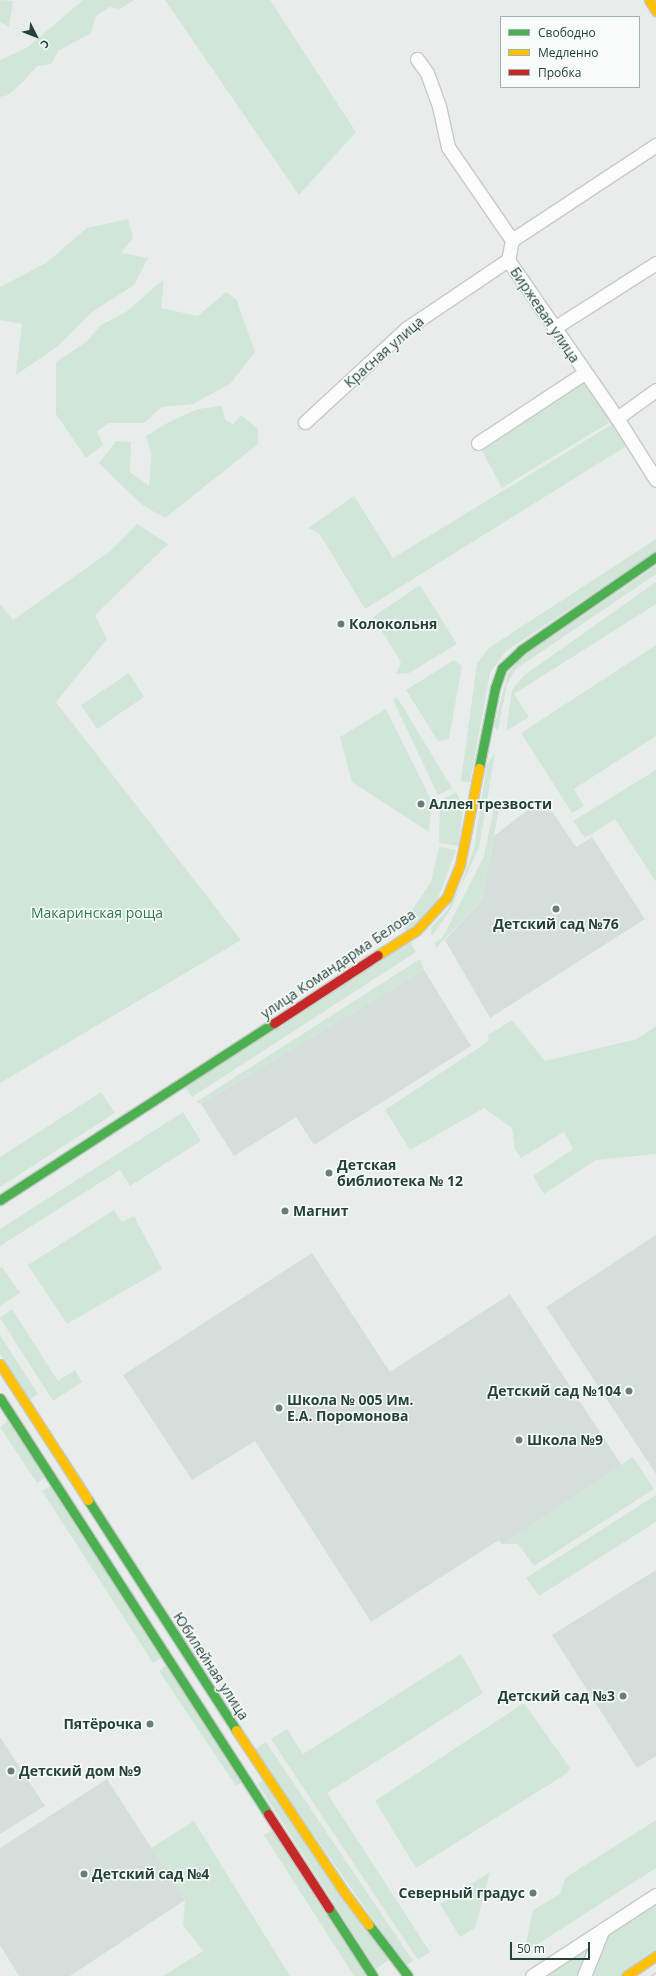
<!DOCTYPE html>
<html>
<head>
<meta charset="utf-8">
<style>
  body { margin:0 }
  #map { position:relative; width:656px; height:1976px; overflow:hidden; background:#e8edeb; font-family:"Open Sans",sans-serif }
  div>[style] { position:absolute }
  .built>* { inset:0; background:#d6dedb }
  .green>* { inset:0; background:#d1e6d8 }
  .roads { filter:drop-shadow(1px 0 #c5cac8) drop-shadow(-1px 0 #c5cac8) drop-shadow(0 1px #c5cac8) drop-shadow(0 -1px #c5cac8) }
  .street>* { height:13px; margin:-6.5px; padding:0 6.5px; transform-origin:6.5px; border-radius:6.5px; background:#fcfcfc }
  .fast>* { height:9px; margin:-4.5px; padding:0 4.5px; transform-origin:4.5px; border-radius:4.5px; background:#4caf50 }
  .slow>* { height:9px; margin:-4.5px; padding:0 4.5px; transform-origin:4.5px; border-radius:4.5px; background:#ffc107 }
  .jam>* { height:9px; margin:-4.5px; padding:0 4.5px; transform-origin:4.5px; border-radius:4.5px; background:#c62828 }
  .tram>* { height:1px; margin:-0.5px; padding:0 0.5px; transform-origin:0.5px; border-radius:0.5px; background:#c9cdcc }
  .dots>* { width:11px; height:11px; translate:-50% -50%; box-sizing:border-box; border:2px solid #f7fbf9; border-radius:50% }
  span { translate:-50% -50%; white-space:nowrap; text-align:center; line-height:1.15; -webkit-text-stroke:3px #f7fbf9; paint-order:stroke }
  .street-label { font-size:14px; color:#24423a }
  .poi-label { font-size:14px; color:#24423a; font-weight:700 }
  .left { translate:0 -50%; text-align:left }
  .right { translate:-100% -50%; text-align:right }
  .park-label { font-size:14px; color:#2d7a4b }
  .legend { position:absolute; left:500px; top:16px; width:140px; height:72px; box-sizing:border-box; background:#f7fbf9; border:1px solid #a3b1ad; margin:0; padding:5px 7px; list-style:none; font-size:12px; color:#24423a }
  .legend li { display:flex; align-items:center; gap:8px; height:20px }
  .legend b { width:20px; border:1px solid #a3b1ad }
  .north { position:absolute; left:16px; top:16px; width:40px; height:40px; -webkit-text-stroke:3px #f7fbf9; paint-order:stroke; rotate:132deg; font-size:11px; font-weight:700; line-height:16px; text-align:center; color:#24423a }
  .north::after { content:''; display:block; margin:auto; width:14px; height:18px; background:#24423a; clip-path:polygon(50% 0,100% 100%,50% 72%,0 100%) }
  .scale { position:absolute; left:510px; top:1942px; width:80px; height:18px; box-sizing:border-box; border:2px solid #24423a; border-top:0; padding-left:5px; font-size:12px; line-height:14px; white-space:nowrap; color:#24423a; -webkit-text-stroke:3px #f7fbf9; paint-order:stroke }
</style>
</head>
<body>
<div id="map">
  <div class="built">
    <div style="clip-path:polygon(543px 798px,576px 847px,592px 837px,645px 919px,490px 1018px,445px 940px,482px 900px,494px 836px)"></div>
    <div style="clip-path:polygon(424px 970px,471px 1046px,314px 1145px,296px 1117px,234px 1156px,201px 1104px)"></div>
    <div style="clip-path:polygon(656px 1235px,656px 1474px,546px 1307px)"></div>
    <div style="clip-path:polygon(312px 1253px,390px 1372px,510px 1294px,622px 1466px,502px 1544px,499px 1540px,371px 1622px,255px 1441px,192px 1480px,123px 1375px)"></div>
    <div style="clip-path:polygon(656px 1570px,656px 1756px,637px 1768px,552px 1635px)"></div>
    <div style="clip-path:polygon(0 1737px,45px 1806px,0 1834px)"></div>
    <div style="clip-path:polygon(107px 1779px,185px 1900px,70px 1976px,19px 1976px,0 1945px,0 1848px)"></div>
  </div>
  <div class="green">
    <div style="clip-path:polygon(0 0,13px 1px,9px 27px,0 22px)"></div>
    <div style="clip-path:polygon(83px 0,134px 0,120px 9px,110px 7px,96px 16px,91px 33px,58px 51px,51px 64px,37px 66px,24px 81px,8px 95px,0 97px,0 60px,28px 47px)"></div>
    <div style="clip-path:polygon(165px 0,270px 0,356px 132px,299px 195px)"></div>
    <div style="clip-path:polygon(128px 219px,133px 238px,121px 253px,148px 258px,134px 285px,92px 312px,58px 346px,16px 375px,22px 324px,0 320px,0 287px,46px 263px,87px 228px)"></div>
    <div style="clip-path:polygon(164px 279px,161px 308px,198px 316px,226px 292px,236px 299px,255px 352px,230px 384px,193px 404px,162px 407px,144px 423px,109px 423px,97px 431px,103px 445px,86px 458px,56px 414px,56px 362px,86px 342px,101px 325px,126px 312px)"></div>
    <div style="clip-path:polygon(584px 373px,617px 418px,502px 488px,478px 443px)"></div>
    <div style="clip-path:polygon(222px 406px,225px 420px,233px 424px,241px 415px,258px 429px,258px 444px,165px 518px,142px 505px,99px 463px,116px 441px,131px 442px,130px 472px,149px 486px,151px 454px,146px 436px,169px 422px,198px 409px)"></div>
    <div style="clip-path:polygon(614px 423px,628px 445px,365px 609px,319px 533px,308px 528px,354px 496px,393px 558px)"></div>
    <div style="clip-path:polygon(137px 524px,168px 544px,95px 615px,107px 639px,56px 702px,241px 940px,0 1083px,0 604px,13px 620px,109px 552px)"></div>
    <div style="clip-path:polygon(656px 539px,656px 552px,506px 651px,490px 673px,470px 782px,461px 781px,477px 663px,489px 648px)"></div>
    <div style="clip-path:polygon(656px 566px,656px 574px,516px 669px,507px 684px,498px 731px,494px 726px,508px 673px,521px 658px)"></div>
    <div style="clip-path:polygon(656px 582px,656px 604px,514px 694px,529px 717px,506px 731px,512px 690px,523px 676px)"></div>
    <div style="clip-path:polygon(420px 585px,457px 644px,409px 673px,396px 674px,401px 662px,373px 617px)"></div>
    <div style="clip-path:polygon(656px 645px,656px 736px,574px 789px,584px 806px,572px 813px,521px 733px)"></div>
    <div style="clip-path:polygon(454px 660px,462px 666px,449px 739px,438px 741px,406px 690px)"></div>
    <div style="clip-path:polygon(129px 673px,144px 697px,97px 729px,81px 705px)"></div>
    <div style="clip-path:polygon(397px 697px,452px 788px,438px 795px,393px 700px)"></div>
    <div style="clip-path:polygon(386px 709px,432px 802px,429px 832px,352px 782px,340px 737px)"></div>
    <div style="clip-path:polygon(495px 753px,479px 848px,449px 912px,432px 936px,431px 928px,447px 910px,461px 885px,474px 848px,487px 764px)"></div>
    <div style="clip-path:polygon(656px 770px,656px 882px,615px 819px,585px 838px,573px 821px)"></div>
    <div style="clip-path:polygon(456px 792px,463px 807px,459px 846px,439px 843px,440px 801px)"></div>
    <div style="clip-path:polygon(494px 807px,499px 808px,482px 900px,436px 948px,435px 943px,443px 937px,484px 856px)"></div>
    <div style="clip-path:polygon(439px 847px,456px 850px,435px 906px,407px 933px,403px 923px,431px 882px)"></div>
    <div style="clip-path:polygon(409px 940px,416px 952px,192px 1097px,185px 1087px)"></div>
    <div style="clip-path:polygon(420px 959px,424px 970px,201px 1104px,196px 1102px)"></div>
    <div style="clip-path:polygon(512px 1020px,545px 1061px,637px 1039px,656px 1026px,656px 1154px,596px 1160px,544px 1194px,533px 1176px,573px 1149px,564px 1132px,521px 1158px,515px 1149px,512px 1128px,484px 1108px,410px 1150px,385px 1110px,489px 1041px,488px 1035px)"></div>
    <div style="clip-path:polygon(101px 1092px,115px 1113px,0 1187px,0 1157px)"></div>
    <div style="clip-path:polygon(183px 1112px,201px 1141px,130px 1186px,120px 1170px,0 1246px,0 1229px)"></div>
    <div style="clip-path:polygon(114px 1210px,122px 1222px,134px 1216px,162px 1269px,67px 1324px,28px 1265px)"></div>
    <div style="clip-path:polygon(2px 1267px,20px 1293px,0 1306px,0 1268px)"></div>
    <div style="clip-path:polygon(12px 1309px,58px 1381px,75px 1370px,82px 1382px,53px 1401px,0 1318px)"></div>
    <div style="clip-path:polygon(0 1335px,38px 1394px,29px 1400px,0 1354px)"></div>
    <div style="clip-path:polygon(8px 1421px,45px 1478px,37px 1483px,0 1427px)"></div>
    <div style="clip-path:polygon(633px 1457px,654px 1489px,534px 1566px,518px 1544px,502px 1544px)"></div>
    <div style="clip-path:polygon(51px 1486px,162px 1657px,153px 1663px,42px 1491px)"></div>
    <div style="clip-path:polygon(656px 1495px,656px 1522px,539px 1596px,526px 1578px)"></div>
    <div style="clip-path:polygon(461px 1654px,483px 1693px,327px 1793px,430px 1952px,418px 1960px,271px 1739px,287px 1729px,303px 1754px)"></div>
    <div style="clip-path:polygon(167px 1664px,243px 1782px,236px 1786px,159px 1671px)"></div>
    <div style="clip-path:polygon(524px 1703px,570px 1768px,566px 1774px,416px 1868px,375px 1801px)"></div>
    <div style="clip-path:polygon(266px 1742px,413px 1961px,406px 1966px,254px 1750px)"></div>
    <div style="clip-path:polygon(263px 1780px,389px 1960px,376px 1969px,258px 1784px)"></div>
    <div style="clip-path:polygon(656px 1820px,656px 1868px,524px 1953px,533px 1910px,560px 1894px,565px 1878px)"></div>
    <div style="clip-path:polygon(194px 1821px,254px 1918px,290px 1976px,163px 1976px,203px 1951px,183px 1925px,185px 1900px,151px 1848px)"></div>
    <div style="clip-path:polygon(274px 1829px,367px 1976px,354px 1976px,264px 1835px)"></div>
    <div style="clip-path:polygon(490px 1872px,475px 1928px,460px 1937px,440px 1904px)"></div>
    <div style="clip-path:polygon(656px 1895px,656px 1956px,626px 1976px,532px 1976px)"></div>
  </div>
  <div class="roads">
    <div class="street">
      <div style="left:417px;top:59px;width:17px;rotate:54deg"></div>
      <div style="left:427px;top:73px;width:35px;rotate:70deg"></div>
      <div style="left:439px;top:106px;width:42px;rotate:77.6deg"></div>
      <div style="left:448px;top:147px;width:113px;rotate:55.5deg"></div>
      <div style="left:512px;top:240px;width:20px;rotate:101deg"></div>
      <div style="left:508px;top:260px;width:192px;rotate:55.4deg"></div>
      <div style="left:617px;top:418px;width:73px;rotate:57.8deg"></div>
      <div style="left:512px;top:240px;width:173px;rotate:-33.4deg"></div>
      <div style="left:554px;top:328px;width:121px;rotate:-32.5deg"></div>
      <div style="left:617px;top:418px;width:48px;rotate:-35.7deg"></div>
      <div style="left:305px;top:422px;width:139px;rotate:-42.7deg"></div>
      <div style="left:407px;top:328px;width:122px;rotate:-34deg"></div>
      <div style="left:478px;top:443px;width:127px;rotate:-33.4deg"></div>
      <div style="left:532px;top:1976px;width:148px;rotate:-33.2deg"></div>
      <div style="left:584px;top:1976px;width:48px;rotate:-68.2deg"></div>
    </div>
    <div class="fast">
      <div style="left:479px;top:768px;width:82px;rotate:-78.7deg"></div>
      <div style="left:495px;top:688px;width:21px;rotate:-71deg"></div>
      <div style="left:502px;top:668px;width:26px;rotate:-43deg"></div>
      <div style="left:521px;top:650px;width:164px;rotate:-34.6deg"></div>
      <div style="left:0;top:1200px;width:326px;rotate:-32.9deg"></div>
      <div style="left:0;top:1398px;width:495px;rotate:57.2deg"></div>
      <div style="left:88px;top:1500px;width:274px;rotate:57.2deg"></div>
      <div style="left:329px;top:1908px;width:81px;rotate:57.1deg"></div>
      <div style="left:369px;top:1925px;width:64px;rotate:52.6deg"></div>
    </div>
    <div class="slow">
      <div style="left:649px;top:0;width:13px;rotate:58deg"></div>
      <div style="left:378px;top:955px;width:46px;rotate:-32.7deg"></div>
      <div style="left:417px;top:930px;width:45px;rotate:-47.7deg"></div>
      <div style="left:447px;top:897px;width:35px;rotate:-68deg"></div>
      <div style="left:460px;top:865px;width:99px;rotate:-78.9deg"></div>
      <div style="left:0;top:1364px;width:162px;rotate:57.1deg"></div>
      <div style="left:236px;top:1730px;width:195px;rotate:56.3deg"></div>
      <div style="left:344px;top:1892px;width:41px;rotate:52.9deg"></div>
      <div style="left:626px;top:1976px;width:36px;rotate:-34deg"></div>
    </div>
    <div class="jam">
      <div style="left:274px;top:1023px;width:124px;rotate:-33.2deg"></div>
      <div style="left:268px;top:1814px;width:112px;rotate:57deg"></div>
    </div>
  </div>
  <div class="tram">
    <div style="left:650px;top:1976px;width:7px;rotate:-34deg"></div>
  </div>
  <div class="dots">
    <div style="left:341px;top:624px;background:#697e78"></div>
    <div style="left:421px;top:804px;background:#697e78"></div>
    <div style="left:556px;top:909px;background:#697e78"></div>
    <div style="left:329px;top:1173px;background:#697e78"></div>
    <div style="left:285px;top:1211px;background:#697e78"></div>
    <div style="left:629px;top:1391px;background:#697e78"></div>
    <div style="left:279px;top:1408px;background:#697e78"></div>
    <div style="left:519px;top:1440px;background:#697e78"></div>
    <div style="left:623px;top:1696px;background:#697e78"></div>
    <div style="left:150px;top:1724px;background:#697e78"></div>
    <div style="left:11px;top:1771px;background:#697e78"></div>
    <div style="left:84px;top:1874px;background:#697e78"></div>
    <div style="left:533px;top:1893px;background:#697e78"></div>
  </div>
  <div class="street-label">
    <span style="left:545px;top:315px;rotate:56deg">Биржевая улица</span>
    <span style="left:384px;top:352px;rotate:-41deg">Красная улица</span>
    <span style="left:338px;top:964px;rotate:-34deg">улица Командарма Белова</span>
    <span style="left:211px;top:1666px;rotate:57deg">Юбилейная улица</span>
  </div>
  <div class="poi-label">
    <span class="left" style="left:349px;top:624px">Колокольня</span>
    <span class="left" style="left:429px;top:804px">Аллея трезвости</span>
    <span style="left:556px;top:924px">Детский сад №76</span>
    <span class="left" style="left:337px;top:1173px">Детская<br>библиотека № 12</span>
    <span class="left" style="left:293px;top:1211px">Магнит</span>
    <span class="right" style="left:621px;top:1391px">Детский сад №104</span>
    <span class="left" style="left:287px;top:1408px">Школа № 005 Им.<br>Е.А. Поромонова</span>
    <span class="left" style="left:527px;top:1440px">Школа №9</span>
    <span class="right" style="left:615px;top:1696px">Детский сад №3</span>
    <span class="right" style="left:142px;top:1724px">Пятёрочка</span>
    <span class="left" style="left:19px;top:1771px">Детский дом №9</span>
    <span class="left" style="left:92px;top:1874px">Детский сад №4</span>
    <span class="right" style="left:525px;top:1893px">Северный градус</span>
  </div>
  <div class="park-label">
    <span style="left:97px;top:913px">Макаринская роща</span>
  </div>
  <ul class="legend">
  <li><b style="height:5px;background:#4caf50"></b>Свободно</li>
  <li><b style="height:5px;background:#ffc107"></b>Медленно</li>
  <li><b style="height:5px;background:#c62828"></b>Пробка</li>
  </ul>
  <div class="north">С</div>
  <div class="scale">50 m</div>
</div>
</body>
</html>
